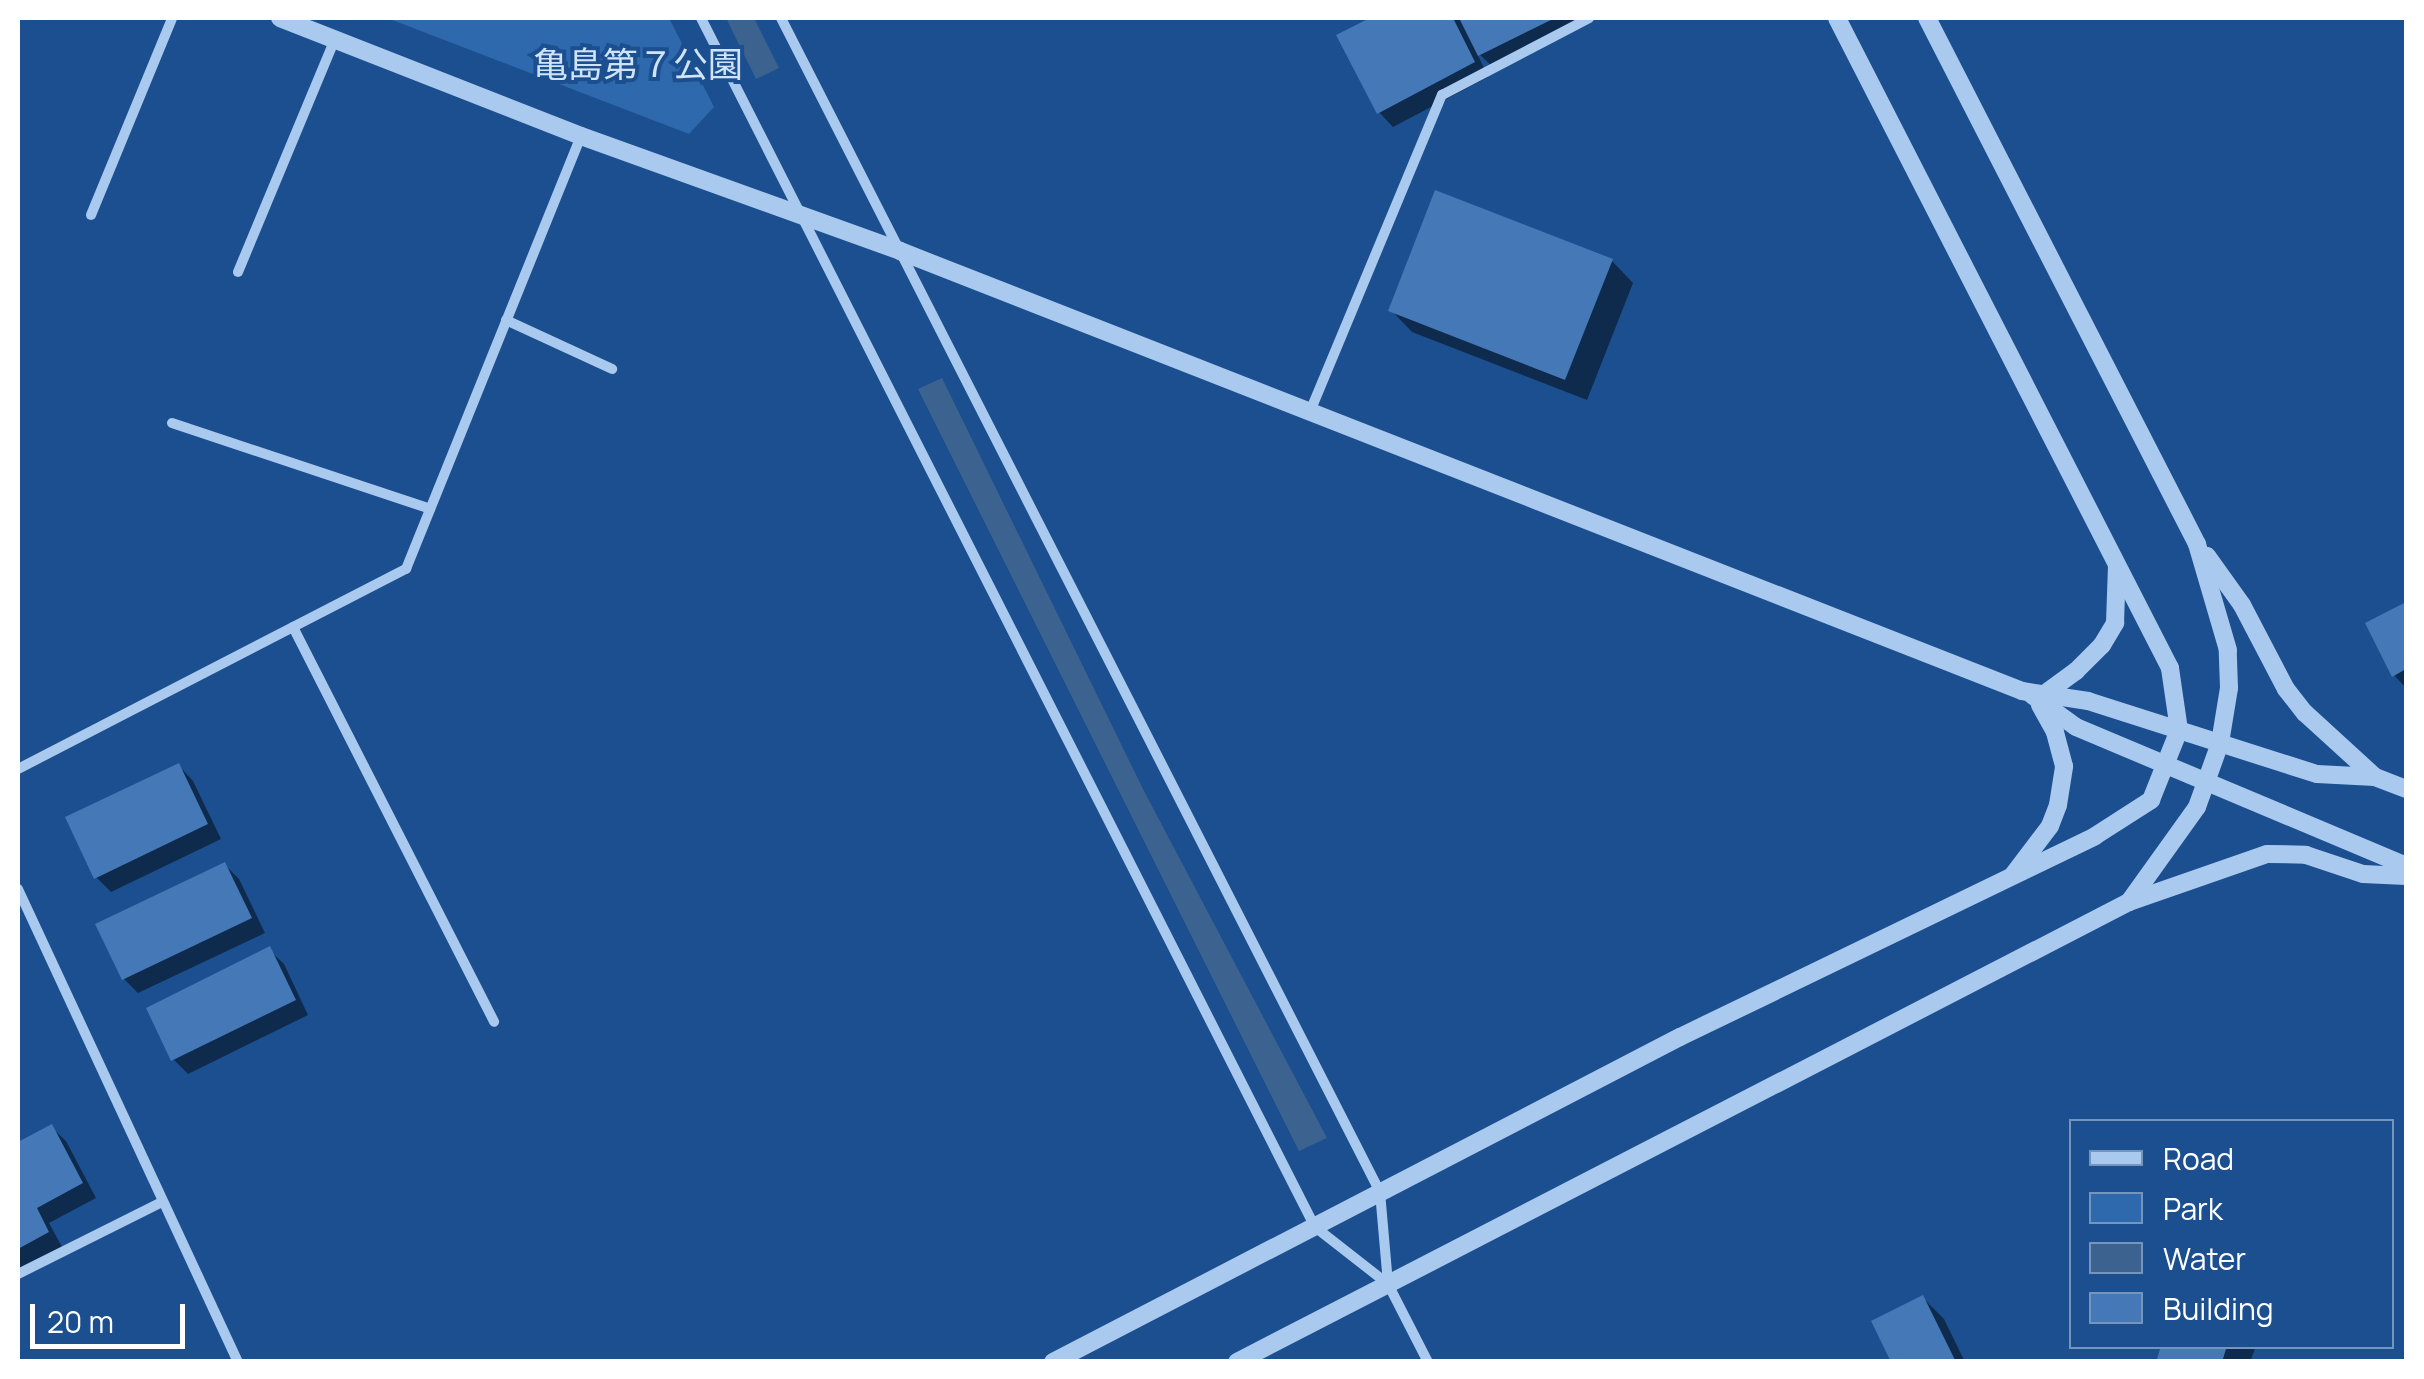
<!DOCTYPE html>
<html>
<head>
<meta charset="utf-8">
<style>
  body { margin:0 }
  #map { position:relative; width:2424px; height:1379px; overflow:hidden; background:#1b4f8f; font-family:Manrope,"Noto Sans JP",sans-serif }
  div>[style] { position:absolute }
  .green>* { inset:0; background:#2e69ad }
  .water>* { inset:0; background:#3c6290 }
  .shadow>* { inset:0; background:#0007 }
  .building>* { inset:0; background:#4478b7 }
  .minor>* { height:10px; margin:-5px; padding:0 5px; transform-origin:5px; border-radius:5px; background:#a9c9ee }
  .tertiary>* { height:18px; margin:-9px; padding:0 9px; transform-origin:9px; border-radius:9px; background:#a9c9ee }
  span { translate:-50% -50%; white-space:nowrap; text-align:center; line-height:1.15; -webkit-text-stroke:8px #1b4f8f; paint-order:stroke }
  .park-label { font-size:35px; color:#cfe3fa }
  .frame { position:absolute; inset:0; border:20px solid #fff; pointer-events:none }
  .legend { position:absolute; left:2069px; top:1119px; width:325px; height:230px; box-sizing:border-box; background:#1b4f8f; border:2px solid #7695bc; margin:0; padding:12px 18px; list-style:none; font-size:30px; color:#fff }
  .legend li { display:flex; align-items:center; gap:20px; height:50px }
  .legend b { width:50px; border:2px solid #7695bc }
  .scale { position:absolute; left:30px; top:1304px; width:155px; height:45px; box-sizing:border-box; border:5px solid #fff; border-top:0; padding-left:12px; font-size:30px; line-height:35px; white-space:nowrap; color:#fff; -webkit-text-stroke:8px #1b4f8f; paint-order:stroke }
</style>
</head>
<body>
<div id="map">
  <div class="green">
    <div style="clip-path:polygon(387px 18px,669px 18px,714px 107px,689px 134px)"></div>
  </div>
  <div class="water">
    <div style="clip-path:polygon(726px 18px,754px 18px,779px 68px,756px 79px)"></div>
    <div style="clip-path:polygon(942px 378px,1144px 791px,1327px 1138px,1299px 1151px,918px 389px)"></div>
  </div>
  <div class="shadow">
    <div style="clip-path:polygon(1376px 18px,1588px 18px,1495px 69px,1476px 51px,1488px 77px,1393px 127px,1379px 112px,1339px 36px)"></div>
    <div style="clip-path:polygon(1612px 261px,1633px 283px,1587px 400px,1412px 332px,1391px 310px)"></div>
    <div style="clip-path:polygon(2406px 605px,2406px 688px,2394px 675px,2368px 624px)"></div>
    <div style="clip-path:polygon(179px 766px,193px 781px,221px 839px,111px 892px,96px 877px)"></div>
    <div style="clip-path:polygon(225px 865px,239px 879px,265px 933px,138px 993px,124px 979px)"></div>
    <div style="clip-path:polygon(269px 950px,284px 964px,308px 1015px,188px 1074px,173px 1059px)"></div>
    <div style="clip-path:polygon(51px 1127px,66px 1141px,96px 1198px,49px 1223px,62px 1247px,18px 1271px,18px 1144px)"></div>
    <div style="clip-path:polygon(1923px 1298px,1944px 1319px,1965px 1362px,1893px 1362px)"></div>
    <div style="clip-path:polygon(2164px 1346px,2256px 1346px,2250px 1362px,2158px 1362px)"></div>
  </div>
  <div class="building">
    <div style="clip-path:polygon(1370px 18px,1453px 18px,1475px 62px,1377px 114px,1336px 35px)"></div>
    <div style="clip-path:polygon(1459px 18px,1555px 18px,1478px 56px)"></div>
    <div style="clip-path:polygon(1435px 190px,1613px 259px,1565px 380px,1388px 311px)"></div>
    <div style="clip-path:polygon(2406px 602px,2406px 669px,2392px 677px,2365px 623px)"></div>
    <div style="clip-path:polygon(179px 763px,208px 824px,94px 879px,65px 817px)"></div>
    <div style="clip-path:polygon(225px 862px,252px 918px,122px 980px,95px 924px)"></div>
    <div style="clip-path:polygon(270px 946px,296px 1000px,171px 1061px,146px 1008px)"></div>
    <div style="clip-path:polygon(52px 1124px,83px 1183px,37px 1208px,49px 1232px,18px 1249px,18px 1142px)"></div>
    <div style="clip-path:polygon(1923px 1295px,1956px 1362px,1891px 1362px,1871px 1321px)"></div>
    <div style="clip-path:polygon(2161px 1346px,2227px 1346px,2222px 1362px,2156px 1362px)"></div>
  </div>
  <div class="minor">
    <div style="left:701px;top:18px;width:1356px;rotate:63.08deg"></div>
    <div style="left:1315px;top:1227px;width:93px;rotate:38deg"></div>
    <div style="left:781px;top:18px;width:1318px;rotate:62.97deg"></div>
    <div style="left:1380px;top:1192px;width:92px;rotate:85deg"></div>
    <div style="left:1388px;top:1284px;width:88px;rotate:62.9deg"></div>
    <div style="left:91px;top:215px;width:213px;rotate:-67.6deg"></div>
    <div style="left:238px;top:272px;width:252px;rotate:-67.4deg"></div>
    <div style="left:506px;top:320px;width:117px;rotate:24.8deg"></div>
    <div style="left:1309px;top:414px;width:346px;rotate:-67.4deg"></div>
    <div style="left:1442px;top:95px;width:166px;rotate:-27.6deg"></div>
    <div style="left:172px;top:423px;width:272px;rotate:18.4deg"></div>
    <div style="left:293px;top:627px;width:443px;rotate:63deg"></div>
    <div style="left:18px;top:769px;width:437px;rotate:-27.3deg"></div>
    <div style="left:406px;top:569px;width:467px;rotate:-68deg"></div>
    <div style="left:18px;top:889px;width:522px;rotate:65.06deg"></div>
    <div style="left:18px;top:1274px;width:161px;rotate:-26.6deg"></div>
  </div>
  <div class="tertiary">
    <div style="left:280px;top:18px;width:323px;rotate:21.4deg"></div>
    <div style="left:581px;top:136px;width:339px;rotate:19.8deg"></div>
    <div style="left:900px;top:251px;width:1205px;rotate:21.41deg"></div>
    <div style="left:2022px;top:691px;width:67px;rotate:8.6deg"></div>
    <div style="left:2088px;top:701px;width:240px;rotate:17.7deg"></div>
    <div style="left:2317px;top:774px;width:58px;rotate:3deg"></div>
    <div style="left:2375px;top:777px;width:33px;rotate:21deg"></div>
    <div style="left:2207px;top:556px;width:60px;rotate:54.5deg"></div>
    <div style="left:2242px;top:605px;width:95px;rotate:62.4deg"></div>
    <div style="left:2286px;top:689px;width:31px;rotate:52deg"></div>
    <div style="left:2305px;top:713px;width:95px;rotate:42.4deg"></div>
    <div style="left:2032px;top:695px;width:54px;rotate:36deg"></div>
    <div style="left:2076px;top:727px;width:358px;rotate:22.8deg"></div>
    <div style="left:2043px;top:695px;width:41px;rotate:-36deg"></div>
    <div style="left:2076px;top:671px;width:37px;rotate:-45deg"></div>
    <div style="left:2102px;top:645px;width:26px;rotate:-59deg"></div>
    <div style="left:2115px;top:623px;width:57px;rotate:-88deg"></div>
    <div style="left:2013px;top:875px;width:61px;rotate:-52.9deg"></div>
    <div style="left:2050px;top:826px;width:22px;rotate:-69deg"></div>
    <div style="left:2058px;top:805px;width:39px;rotate:-81deg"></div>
    <div style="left:2064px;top:766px;width:35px;rotate:-105deg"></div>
    <div style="left:2055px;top:732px;width:31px;rotate:-119deg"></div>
    <div style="left:2129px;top:902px;width:146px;rotate:-19.2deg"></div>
    <div style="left:2267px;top:854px;width:39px;rotate:1deg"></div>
    <div style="left:2306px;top:855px;width:60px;rotate:18.4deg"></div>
    <div style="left:2363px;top:874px;width:43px;rotate:2.7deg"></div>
    <div style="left:1053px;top:1362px;width:706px;rotate:-27.4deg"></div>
    <div style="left:1680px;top:1037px;width:461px;rotate:-25.8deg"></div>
    <div style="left:2095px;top:836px;width:67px;rotate:-32.7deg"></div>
    <div style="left:2151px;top:800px;width:75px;rotate:-68.2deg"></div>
    <div style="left:2179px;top:730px;width:63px;rotate:-98.3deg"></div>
    <div style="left:2170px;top:668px;width:730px;rotate:-117.13deg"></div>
    <div style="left:1237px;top:1362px;width:1004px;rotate:-27.28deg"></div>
    <div style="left:2129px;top:902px;width:117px;rotate:-54.4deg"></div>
    <div style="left:2197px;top:807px;width:68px;rotate:-70.2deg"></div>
    <div style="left:2220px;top:743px;width:56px;rotate:-80.7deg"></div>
    <div style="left:2229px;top:688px;width:38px;rotate:-92deg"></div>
    <div style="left:2228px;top:650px;width:110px;rotate:-106.3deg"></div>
    <div style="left:2197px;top:544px;width:591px;rotate:-117.17deg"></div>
  </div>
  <div class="park-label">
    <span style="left:638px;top:64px">亀島第７公園</span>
  </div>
  <div class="frame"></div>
  <ul class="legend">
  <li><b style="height:12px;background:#a9c9ee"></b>Road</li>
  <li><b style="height:28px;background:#2e69ad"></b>Park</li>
  <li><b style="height:28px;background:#3c6290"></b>Water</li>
  <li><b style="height:28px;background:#4478b7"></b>Building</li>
  </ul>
  <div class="scale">20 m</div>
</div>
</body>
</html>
